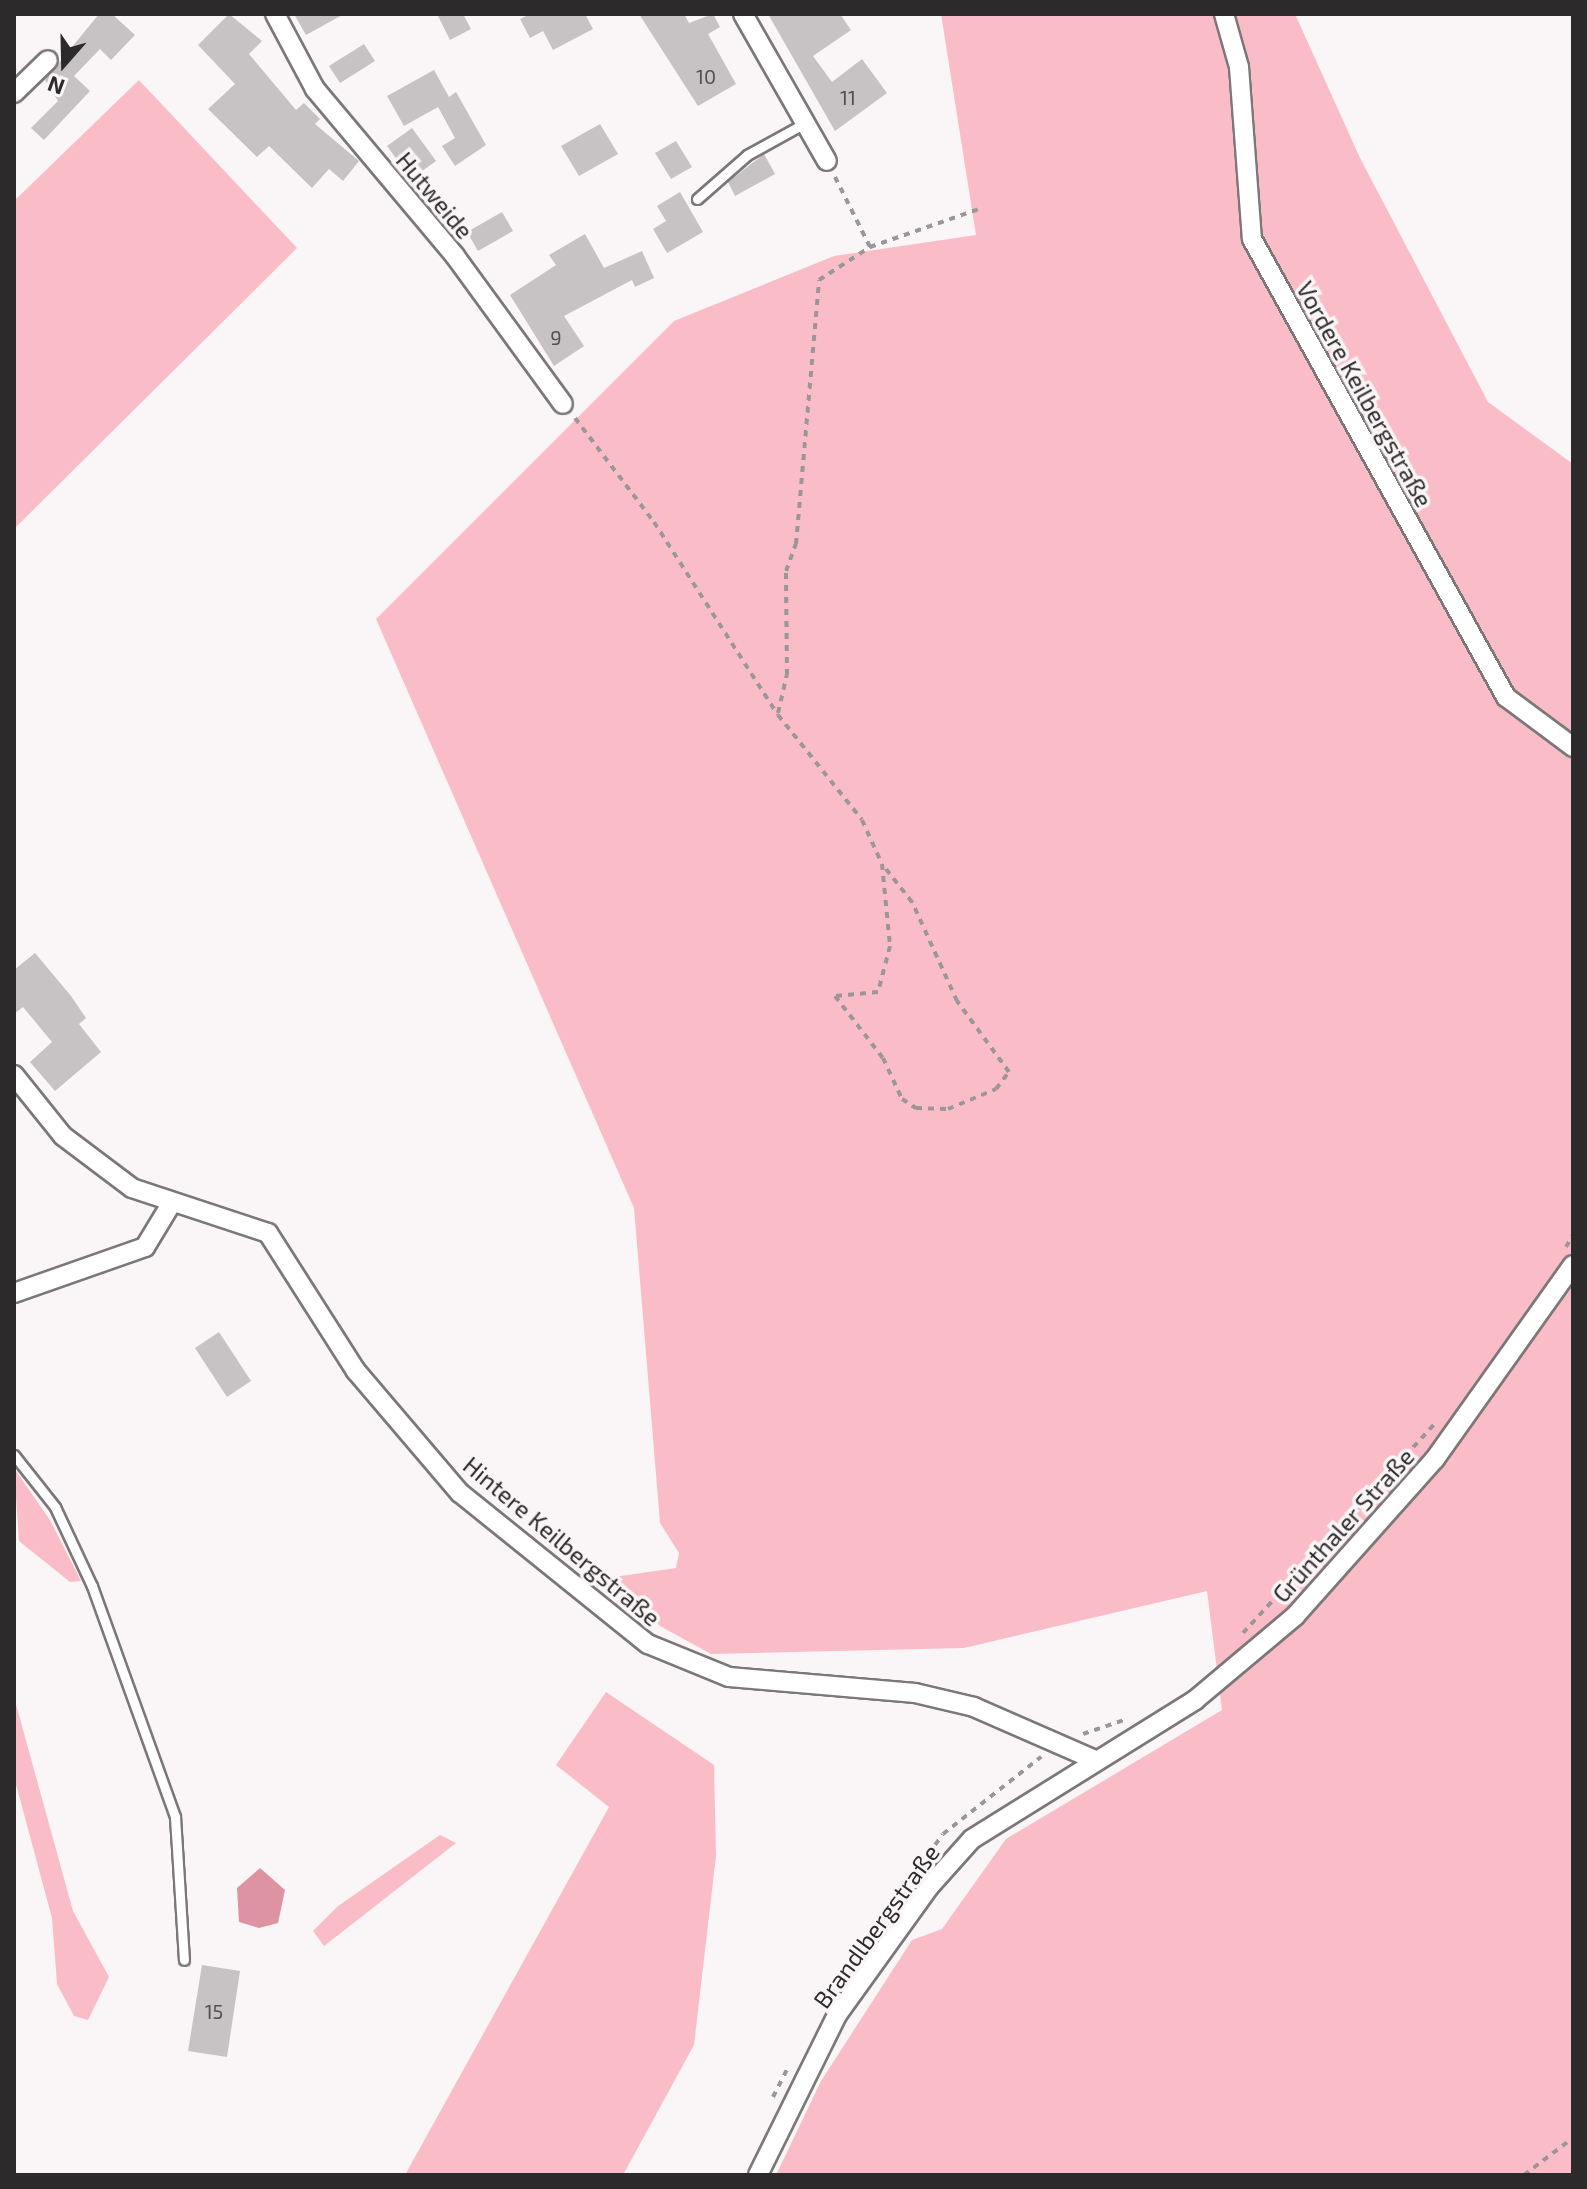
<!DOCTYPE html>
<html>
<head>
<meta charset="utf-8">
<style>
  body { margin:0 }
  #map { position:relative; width:1587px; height:2189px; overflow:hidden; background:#faf5f6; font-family:"Exo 2",sans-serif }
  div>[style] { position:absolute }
  .green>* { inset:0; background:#fabdc8 }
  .water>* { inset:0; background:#de93a2 }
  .building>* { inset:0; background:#c7c2c3 }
  .path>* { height:4px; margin-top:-2px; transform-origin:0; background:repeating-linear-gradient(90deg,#9b9798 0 6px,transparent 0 12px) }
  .roads { filter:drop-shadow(2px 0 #7c7778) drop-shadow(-2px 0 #7c7778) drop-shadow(0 2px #7c7778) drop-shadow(0 -2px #7c7778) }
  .lane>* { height:9px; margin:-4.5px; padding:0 4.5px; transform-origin:4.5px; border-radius:4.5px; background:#fff }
  .street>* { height:18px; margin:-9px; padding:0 9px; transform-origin:9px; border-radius:9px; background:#fff }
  span { translate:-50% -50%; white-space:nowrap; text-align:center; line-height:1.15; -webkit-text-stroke:7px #faf5f6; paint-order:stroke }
  .number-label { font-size:20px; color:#535050 }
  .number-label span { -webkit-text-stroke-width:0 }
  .street-label { font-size:24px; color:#2c2a2a }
  .frame { position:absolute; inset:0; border:16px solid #2c2a2a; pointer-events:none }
  .north { position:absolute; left:24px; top:24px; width:80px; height:80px; -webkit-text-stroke:6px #faf5f6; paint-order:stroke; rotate:200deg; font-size:22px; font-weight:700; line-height:32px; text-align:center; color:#2c2a2a }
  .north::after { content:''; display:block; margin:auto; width:28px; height:36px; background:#2c2a2a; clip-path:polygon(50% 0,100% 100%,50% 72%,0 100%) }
</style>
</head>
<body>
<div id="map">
  <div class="green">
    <div style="clip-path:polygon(941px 14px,1295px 14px,1360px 158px,1488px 402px,1573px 464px,1573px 2175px,776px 2175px,821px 2081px,912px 1940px,942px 1929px,1006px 1839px,1222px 1710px,1207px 1591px,964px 1648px,711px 1654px,660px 1626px,607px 1578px,676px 1568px,679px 1553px,660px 1523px,634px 1208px,376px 619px,674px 321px,834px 256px,976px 235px)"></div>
    <div style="clip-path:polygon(139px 80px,297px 248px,14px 529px,14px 201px)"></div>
    <div style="clip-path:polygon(14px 1468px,50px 1520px,81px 1581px,70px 1582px,19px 1541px)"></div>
    <div style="clip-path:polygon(606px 1692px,714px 1765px,716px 1856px,694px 2045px,623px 2175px,405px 2175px,609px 1807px,556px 1765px)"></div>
    <div style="clip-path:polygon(14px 1697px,73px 1911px,109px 1977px,88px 2020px,74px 2016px,57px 1984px,52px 1918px,14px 1777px)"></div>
    <div style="clip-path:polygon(440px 1835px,456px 1843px,324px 1946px,313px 1931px,338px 1906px)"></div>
  </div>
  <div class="water">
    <div style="clip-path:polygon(260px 1868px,285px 1890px,278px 1923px,259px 1928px,239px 1922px,237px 1888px)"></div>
  </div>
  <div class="building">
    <div style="clip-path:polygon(99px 14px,112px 14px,135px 35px,111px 60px,100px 49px,74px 76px,90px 91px,44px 140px,31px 128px,58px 101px,45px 80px)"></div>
    <div style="clip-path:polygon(229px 14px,262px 41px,249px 54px,296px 110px,304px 103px,320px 119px,315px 124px,359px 161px,343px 181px,329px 169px,312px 188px,269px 146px,257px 157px,208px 109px,235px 84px,198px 45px)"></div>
    <div style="clip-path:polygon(294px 14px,344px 14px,306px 35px)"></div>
    <div style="clip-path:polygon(437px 14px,463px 14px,471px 29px,450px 40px)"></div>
    <div style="clip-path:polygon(530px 14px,585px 14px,593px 29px,553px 50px,543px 31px,530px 38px,520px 19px)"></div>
    <div style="clip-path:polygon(639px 14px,684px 14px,689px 23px,713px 14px,720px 27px,708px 34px,736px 84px,698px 106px)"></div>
    <div style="clip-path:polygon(768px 14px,840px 14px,851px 30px,813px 56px,832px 82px,862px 59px,887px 93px,835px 131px)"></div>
    <div style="clip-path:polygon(364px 44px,375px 61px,340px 83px,329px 66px)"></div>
    <div style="clip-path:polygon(434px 70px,449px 97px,456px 92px,486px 145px,455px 166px,442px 146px,455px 138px,438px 107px,404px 126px,387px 96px)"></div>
    <div style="clip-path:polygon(600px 124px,618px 154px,579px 176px,561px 146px)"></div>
    <div style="clip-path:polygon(412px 128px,436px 161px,411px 179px,387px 146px)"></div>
    <div style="clip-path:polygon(676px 141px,692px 167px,671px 179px,655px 153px)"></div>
    <div style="clip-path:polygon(764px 154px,775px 174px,735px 196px,728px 182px)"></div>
    <div style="clip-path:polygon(680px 192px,703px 232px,667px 253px,653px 229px,666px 221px,657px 206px)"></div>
    <div style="clip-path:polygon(502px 212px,513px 231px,478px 251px,467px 232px)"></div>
    <div style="clip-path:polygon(585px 234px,604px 268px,642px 251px,654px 278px,635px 287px,632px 280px,564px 316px,584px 346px,554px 366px,510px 295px,556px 265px,549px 255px)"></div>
    <div style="clip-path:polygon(35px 953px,71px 996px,86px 1018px,79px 1024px,101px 1052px,55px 1091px,30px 1062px,52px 1042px,23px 1007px,14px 1014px,14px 970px)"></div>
    <div style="clip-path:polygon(219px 1332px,251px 1381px,227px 1397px,195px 1348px)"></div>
    <div style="clip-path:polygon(202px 1965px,240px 1971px,227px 2057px,188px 2051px)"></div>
  </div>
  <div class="path">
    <div style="left:835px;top:177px;width:78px;rotate:63.4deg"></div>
    <div style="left:575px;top:418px;width:131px;rotate:52.8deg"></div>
    <div style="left:654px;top:522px;width:229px;rotate:57.3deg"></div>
    <div style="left:778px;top:715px;width:134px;rotate:51.3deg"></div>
    <div style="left:862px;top:820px;width:48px;rotate:65.6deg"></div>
    <div style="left:882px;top:864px;width:82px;rotate:84.4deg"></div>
    <div style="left:890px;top:946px;width:48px;rotate:104.6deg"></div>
    <div style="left:878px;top:992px;width:43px;rotate:174.7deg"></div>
    <div style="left:835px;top:996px;width:78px;rotate:52.3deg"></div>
    <div style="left:883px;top:1058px;width:45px;rotate:65.1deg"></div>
    <div style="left:902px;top:1099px;width:17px;rotate:33deg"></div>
    <div style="left:916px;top:1108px;width:32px;rotate:2deg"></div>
    <div style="left:948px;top:1109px;width:52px;rotate:-22.6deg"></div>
    <div style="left:996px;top:1089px;width:21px;rotate:-53deg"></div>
    <div style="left:1009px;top:1072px;width:88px;rotate:-126.2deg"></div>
    <div style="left:957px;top:1001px;width:109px;rotate:-114.4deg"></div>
    <div style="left:912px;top:902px;width:48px;rotate:-128.3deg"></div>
    <div style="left:778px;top:713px;width:39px;rotate:-77deg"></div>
    <div style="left:787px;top:675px;width:104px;rotate:-90.6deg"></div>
    <div style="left:786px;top:571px;width:29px;rotate:-70deg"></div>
    <div style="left:796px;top:544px;width:265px;rotate:-85deg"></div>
    <div style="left:819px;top:280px;width:61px;rotate:-32.9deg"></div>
    <div style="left:870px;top:247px;width:115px;rotate:-19.2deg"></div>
    <div style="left:1566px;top:1247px;width:14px;rotate:-60deg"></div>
    <div style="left:1243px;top:1633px;width:287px;rotate:-47.5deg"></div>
    <div style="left:1083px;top:1734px;width:43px;rotate:-18.9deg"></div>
    <div style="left:850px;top:1961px;width:157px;rotate:-53.8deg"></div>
    <div style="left:943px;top:1834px;width:125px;rotate:-38.2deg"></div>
    <div style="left:773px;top:2097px;width:31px;rotate:-63deg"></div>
    <div style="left:1524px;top:2175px;width:61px;rotate:-37.1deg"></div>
  </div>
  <div class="roads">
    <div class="lane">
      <div style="left:697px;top:199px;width:67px;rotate:-41.3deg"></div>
      <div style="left:747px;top:155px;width:66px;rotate:-28.9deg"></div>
      <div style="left:14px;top:1455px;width:66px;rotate:51.7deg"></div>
      <div style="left:55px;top:1507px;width:87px;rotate:64.9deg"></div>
      <div style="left:92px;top:1586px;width:245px;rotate:70.2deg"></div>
      <div style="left:175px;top:1817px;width:143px;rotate:86.4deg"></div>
    </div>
    <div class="street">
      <div style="left:275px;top:14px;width:85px;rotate:61.9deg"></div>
      <div style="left:315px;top:89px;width:218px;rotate:50deg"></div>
      <div style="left:455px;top:256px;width:183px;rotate:53.9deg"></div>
      <div style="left:743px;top:14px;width:169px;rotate:60.3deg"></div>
      <div style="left:1224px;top:14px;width:55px;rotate:74.2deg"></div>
      <div style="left:1239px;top:67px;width:172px;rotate:85.7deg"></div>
      <div style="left:1252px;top:239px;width:524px;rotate:60.99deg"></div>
      <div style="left:1506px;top:697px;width:84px;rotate:36.7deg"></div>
      <div style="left:14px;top:93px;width:47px;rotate:-44.1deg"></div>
      <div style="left:14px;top:1075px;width:78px;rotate:51.2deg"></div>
      <div style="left:63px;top:1136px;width:86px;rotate:37deg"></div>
      <div style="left:132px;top:1188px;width:143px;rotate:18.3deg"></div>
      <div style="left:268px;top:1233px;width:164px;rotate:57.5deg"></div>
      <div style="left:356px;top:1371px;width:160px;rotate:49.6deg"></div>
      <div style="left:460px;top:1493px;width:241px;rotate:38.8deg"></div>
      <div style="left:648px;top:1644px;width:87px;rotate:22.2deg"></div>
      <div style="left:729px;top:1677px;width:187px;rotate:4.9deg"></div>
      <div style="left:915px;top:1693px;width:61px;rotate:13.3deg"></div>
      <div style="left:974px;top:1707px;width:130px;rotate:23.6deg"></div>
      <div style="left:14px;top:1293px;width:139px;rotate:-19.3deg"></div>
      <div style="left:145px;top:1247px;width:50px;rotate:-58.8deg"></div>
      <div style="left:758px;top:2175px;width:178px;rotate:-63.7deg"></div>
      <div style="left:837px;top:2015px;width:158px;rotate:-54.3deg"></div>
      <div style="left:929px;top:1887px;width:64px;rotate:-48.1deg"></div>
      <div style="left:972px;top:1839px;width:263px;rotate:-31.9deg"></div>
      <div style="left:1195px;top:1700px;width:131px;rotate:-40deg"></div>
      <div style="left:1295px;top:1616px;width:210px;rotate:-48.3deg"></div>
      <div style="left:1435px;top:1459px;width:238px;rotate:-54.6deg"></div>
    </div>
  </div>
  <div class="number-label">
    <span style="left:706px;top:76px">10</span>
    <span style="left:848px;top:97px">11</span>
    <span style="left:556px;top:337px">9</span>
    <span style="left:214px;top:2011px">15</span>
  </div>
  <div class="street-label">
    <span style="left:435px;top:195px;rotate:50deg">Hutweide</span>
    <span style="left:1365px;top:394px;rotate:61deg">Vordere Keilbergstraße</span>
    <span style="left:1343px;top:1525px;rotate:-48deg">Grünthaler Straße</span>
    <span style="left:562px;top:1541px;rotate:40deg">Hintere Keilbergstraße</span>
    <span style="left:876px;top:1926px;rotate:-54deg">Brandlbergstraße</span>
  </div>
  <div class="frame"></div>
  <div class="north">N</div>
</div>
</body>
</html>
